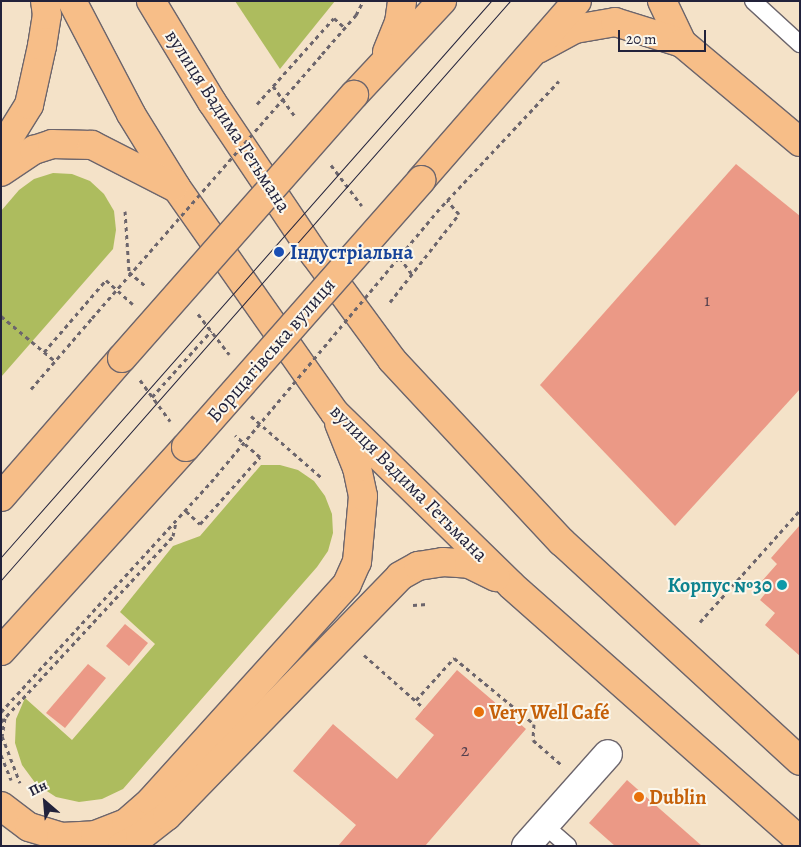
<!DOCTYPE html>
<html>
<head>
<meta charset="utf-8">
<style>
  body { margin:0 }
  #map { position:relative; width:801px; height:847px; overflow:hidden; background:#f4e2c8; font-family:Alegreya,serif }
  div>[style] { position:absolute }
  .green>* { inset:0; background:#adbc5e }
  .building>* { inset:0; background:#eb9986 }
  .path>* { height:3px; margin-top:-1.5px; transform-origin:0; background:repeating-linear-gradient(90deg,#6c656c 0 4px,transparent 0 8px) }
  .roads { filter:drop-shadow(1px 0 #6c656c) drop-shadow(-1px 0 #6c656c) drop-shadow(0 1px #6c656c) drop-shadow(0 -1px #6c656c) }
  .service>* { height:16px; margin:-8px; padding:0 8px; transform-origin:8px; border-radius:8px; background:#fff }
  .minor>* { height:28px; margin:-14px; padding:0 14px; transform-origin:14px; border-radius:14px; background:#fff }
  .primary>* { height:28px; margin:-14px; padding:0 14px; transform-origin:14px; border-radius:14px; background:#f7be88 }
  .tram>* { height:1px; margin:-0.5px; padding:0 0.5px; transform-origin:0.5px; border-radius:0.5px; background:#22223b }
  .path-bridge>* { height:3px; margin-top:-1.5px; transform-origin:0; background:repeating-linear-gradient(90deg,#6c656c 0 4px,transparent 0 8px) }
  .bridges { filter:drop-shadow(1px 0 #6c656c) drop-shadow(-1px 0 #6c656c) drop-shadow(0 1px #6c656c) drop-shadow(0 -1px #6c656c) }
  .primary-bridge>* { height:28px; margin:-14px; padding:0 14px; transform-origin:14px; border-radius:14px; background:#f7be88 }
  .dots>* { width:14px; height:14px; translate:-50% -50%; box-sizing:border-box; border:2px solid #fbf7ec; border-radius:50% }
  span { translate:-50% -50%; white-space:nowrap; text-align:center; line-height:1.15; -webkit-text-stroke:4px #fbf7ec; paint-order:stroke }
  .number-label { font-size:18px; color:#54404e }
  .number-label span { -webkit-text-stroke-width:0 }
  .street-label { font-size:20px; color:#22223b }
  .transit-label { font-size:20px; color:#164399; font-weight:700 }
  .left { translate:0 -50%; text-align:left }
  .culture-label { font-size:20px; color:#0d838f; font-weight:700 }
  .right { translate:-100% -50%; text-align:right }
  .food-label { font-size:20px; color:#c56008; font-weight:700 }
  .frame { position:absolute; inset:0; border:2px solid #22223b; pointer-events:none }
  .north { position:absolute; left:20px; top:777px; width:50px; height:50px; -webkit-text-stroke:4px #fbf7ec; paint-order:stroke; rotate:333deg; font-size:14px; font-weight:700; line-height:20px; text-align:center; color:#22223b }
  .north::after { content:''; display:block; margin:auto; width:18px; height:22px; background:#22223b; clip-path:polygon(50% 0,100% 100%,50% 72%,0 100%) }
  .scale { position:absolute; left:618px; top:30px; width:88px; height:22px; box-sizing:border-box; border:2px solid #22223b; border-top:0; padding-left:6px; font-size:15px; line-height:18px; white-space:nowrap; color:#22223b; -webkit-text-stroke:4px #fbf7ec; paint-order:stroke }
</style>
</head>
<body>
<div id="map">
  <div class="green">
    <div style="clip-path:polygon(235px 1px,335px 1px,280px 69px)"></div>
    <div style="clip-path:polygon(53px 173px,72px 174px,90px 181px,104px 194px,114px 211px,116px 230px,113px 249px,1px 377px,1px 211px,19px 190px,34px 179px)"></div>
    <div style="clip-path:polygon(261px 465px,280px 465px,298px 470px,314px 481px,325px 496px,332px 514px,333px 533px,328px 551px,317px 567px,123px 789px,102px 799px,79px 802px,56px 797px,36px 784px,22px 765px,15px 743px,16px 719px,25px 698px,72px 740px,155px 644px,120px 612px,173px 546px,200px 536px)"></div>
  </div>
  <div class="building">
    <div style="clip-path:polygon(736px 164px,800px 216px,800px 389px,675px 526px,540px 385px)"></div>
    <div style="clip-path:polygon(800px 525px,800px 656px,765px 625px,775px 613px,760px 600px,769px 589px,761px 582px,777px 564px,771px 558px)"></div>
    <div style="clip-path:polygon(125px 624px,148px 643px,129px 666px,106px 646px)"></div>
    <div style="clip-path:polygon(88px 664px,106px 678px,65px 728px,46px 713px)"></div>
    <div style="clip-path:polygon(457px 670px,526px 729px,425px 846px,338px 846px,356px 825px,293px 771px,333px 724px,397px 779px,434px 735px,415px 719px)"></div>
    <div style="clip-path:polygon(627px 780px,702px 846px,615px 846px,589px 823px)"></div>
  </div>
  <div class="path">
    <div style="left:322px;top:54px;width:52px;rotate:-48.9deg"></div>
    <div style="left:356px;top:15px;width:16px;rotate:-63deg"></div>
    <div style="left:273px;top:86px;width:39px;rotate:54deg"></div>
    <div style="left:257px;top:104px;width:115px;rotate:-48.2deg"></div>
    <div style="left:334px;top:18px;width:15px;rotate:42deg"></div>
    <div style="left:331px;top:165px;width:51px;rotate:52.9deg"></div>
    <div style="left:442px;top:206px;width:171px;rotate:-46.9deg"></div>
    <div style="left:125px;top:211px;width:61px;rotate:86.2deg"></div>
    <div style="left:129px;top:272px;width:23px;rotate:40deg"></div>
    <div style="left:395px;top:251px;width:29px;rotate:54deg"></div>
    <div style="left:390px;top:302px;width:112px;rotate:-51.9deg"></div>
    <div style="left:459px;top:214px;width:18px;rotate:-131deg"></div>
    <div style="left:198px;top:314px;width:51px;rotate:52.2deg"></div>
    <div style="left:1px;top:316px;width:70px;rotate:39.8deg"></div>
    <div style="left:44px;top:352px;width:95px;rotate:-49.3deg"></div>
    <div style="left:106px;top:280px;width:36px;rotate:42deg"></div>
    <div style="left:140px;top:380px;width:51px;rotate:53.8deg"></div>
    <div style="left:31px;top:389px;width:94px;rotate:-49.3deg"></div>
    <div style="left:152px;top:397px;width:89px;rotate:-48.2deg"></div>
    <div style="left:251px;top:416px;width:94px;rotate:41.1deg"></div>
    <div style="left:186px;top:511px;width:19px;rotate:43deg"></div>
    <div style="left:200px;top:524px;width:90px;rotate:-48.2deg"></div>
    <div style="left:260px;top:457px;width:33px;rotate:-139deg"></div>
    <div style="left:413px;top:605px;width:14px;rotate:-4deg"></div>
    <div style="left:700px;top:622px;width:150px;rotate:-48.2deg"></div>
    <div style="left:364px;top:655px;width:80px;rotate:41.5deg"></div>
    <div style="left:416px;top:700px;width:57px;rotate:-47.9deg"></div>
    <div style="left:454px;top:658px;width:104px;rotate:39.5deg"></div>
    <div style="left:534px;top:724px;width:16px;rotate:94deg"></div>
    <div style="left:533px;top:740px;width:37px;rotate:41deg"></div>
    <div style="left:1px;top:712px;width:311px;rotate:-47.6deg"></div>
    <div style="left:5px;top:718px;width:18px;rotate:99deg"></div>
    <div style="left:2px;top:736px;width:50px;rotate:69deg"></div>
    <div style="left:1px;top:722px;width:253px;rotate:-47.2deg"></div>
    <div style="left:173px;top:536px;width:14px;rotate:-78deg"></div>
    <div style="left:1px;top:755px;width:27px;rotate:68deg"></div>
  </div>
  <div class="roads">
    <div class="service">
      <div style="left:753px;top:1px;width:64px;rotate:42.5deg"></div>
      <div style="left:544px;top:825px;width:32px;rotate:41deg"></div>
    </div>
    <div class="minor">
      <div style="left:526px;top:846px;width:123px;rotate:-48.3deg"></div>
    </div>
    <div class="primary">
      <div style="left:72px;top:1px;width:127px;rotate:62.4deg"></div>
      <div style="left:131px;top:114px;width:86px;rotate:58.3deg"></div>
      <div style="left:176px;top:187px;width:276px;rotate:54.9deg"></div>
      <div style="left:335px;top:413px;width:246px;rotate:44.3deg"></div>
      <div style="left:511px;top:585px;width:386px;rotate:41.5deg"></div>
      <div style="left:151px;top:1px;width:118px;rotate:58.9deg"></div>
      <div style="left:212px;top:102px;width:184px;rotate:56.1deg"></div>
      <div style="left:315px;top:255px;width:130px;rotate:53.7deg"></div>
      <div style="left:392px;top:360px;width:249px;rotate:47deg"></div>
      <div style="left:562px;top:542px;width:323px;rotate:42.6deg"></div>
      <div style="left:662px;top:1px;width:47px;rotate:64.5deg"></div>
      <div style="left:538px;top:49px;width:42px;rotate:-28.4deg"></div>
      <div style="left:575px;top:29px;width:41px;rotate:-9.9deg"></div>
      <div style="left:615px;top:22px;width:70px;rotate:17.4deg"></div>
      <div style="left:682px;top:43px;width:154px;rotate:40deg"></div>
      <div style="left:387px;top:52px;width:31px;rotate:-68deg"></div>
      <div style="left:399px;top:23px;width:22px;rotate:-82deg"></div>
      <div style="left:354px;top:95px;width:129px;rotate:-46.9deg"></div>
      <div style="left:1px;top:150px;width:53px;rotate:-58.1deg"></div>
      <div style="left:29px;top:105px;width:60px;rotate:-77.6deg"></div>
      <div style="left:42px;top:46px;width:31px;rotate:-81deg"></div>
      <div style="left:47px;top:15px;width:14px;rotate:-98deg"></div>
      <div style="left:1px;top:172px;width:40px;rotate:-34deg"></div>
      <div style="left:34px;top:150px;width:19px;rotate:-18deg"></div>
      <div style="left:52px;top:144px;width:40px;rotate:1.4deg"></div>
      <div style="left:92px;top:145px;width:92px;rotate:27.1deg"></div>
      <div style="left:421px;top:180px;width:237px;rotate:-48.9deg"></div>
      <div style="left:1px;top:497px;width:184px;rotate:-49deg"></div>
      <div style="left:1px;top:651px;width:275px;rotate:-47.8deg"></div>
      <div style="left:1px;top:806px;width:35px;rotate:37deg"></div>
      <div style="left:29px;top:827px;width:34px;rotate:17deg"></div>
      <div style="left:61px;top:837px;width:34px;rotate:-3deg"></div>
      <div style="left:95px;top:835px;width:33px;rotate:-21deg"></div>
      <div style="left:126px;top:823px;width:33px;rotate:-41deg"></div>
      <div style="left:151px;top:801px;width:292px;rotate:-47.9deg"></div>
      <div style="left:347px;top:584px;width:24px;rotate:-66deg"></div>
      <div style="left:357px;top:562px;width:66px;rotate:-84.8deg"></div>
      <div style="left:363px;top:496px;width:29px;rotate:-102deg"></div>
      <div style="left:357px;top:468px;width:48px;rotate:-111.8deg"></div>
      <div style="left:122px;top:846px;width:20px;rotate:-27deg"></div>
      <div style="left:140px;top:837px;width:34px;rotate:-38deg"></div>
      <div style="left:167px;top:816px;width:334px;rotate:-45.8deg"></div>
      <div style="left:400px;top:576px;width:21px;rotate:-29deg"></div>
      <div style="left:418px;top:566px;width:25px;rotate:-9deg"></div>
      <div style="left:443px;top:562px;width:26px;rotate:4deg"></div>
      <div style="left:469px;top:564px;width:30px;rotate:26deg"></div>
    </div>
  </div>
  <div class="tram">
    <div style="left:1px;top:557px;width:741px;rotate:-48.61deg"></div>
    <div style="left:1px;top:580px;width:771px;rotate:-48.68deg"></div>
  </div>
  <div class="path-bridge">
    <div style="left:92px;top:318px;width:350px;rotate:-48.9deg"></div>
    <div style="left:211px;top:482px;width:360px;rotate:-50.1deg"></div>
  </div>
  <div class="bridges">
    <div class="primary-bridge">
      <div style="left:122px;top:358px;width:351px;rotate:-48.6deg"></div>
      <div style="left:186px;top:447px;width:356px;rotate:-48.6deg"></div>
    </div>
  </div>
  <div class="dots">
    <div style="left:279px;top:252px;background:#1a4fb4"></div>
    <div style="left:782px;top:585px;background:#0f9aa8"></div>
    <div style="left:479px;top:712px;background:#e8710a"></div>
    <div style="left:639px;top:797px;background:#e8710a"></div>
  </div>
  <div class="number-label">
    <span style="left:707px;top:300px">1</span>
    <span style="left:465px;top:750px">2</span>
  </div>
  <div class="street-label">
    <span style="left:228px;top:121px;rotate:57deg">вулиця Вадима Гетьмана</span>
    <span style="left:271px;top:350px;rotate:-49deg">Борщагівська вулиця</span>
    <span style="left:409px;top:483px;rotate:45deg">вулиця Вадима Гетьмана</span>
  </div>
  <div class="transit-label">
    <span class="left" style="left:290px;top:252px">Індустріальна</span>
  </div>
  <div class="culture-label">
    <span class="right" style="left:772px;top:585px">Корпус №30</span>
  </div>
  <div class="food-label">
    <span class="left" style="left:489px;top:712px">Very Well Café</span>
    <span class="left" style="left:649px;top:797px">Dublin</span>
  </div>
  <div class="frame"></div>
  <div class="north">Пн</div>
  <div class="scale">20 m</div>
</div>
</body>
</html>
